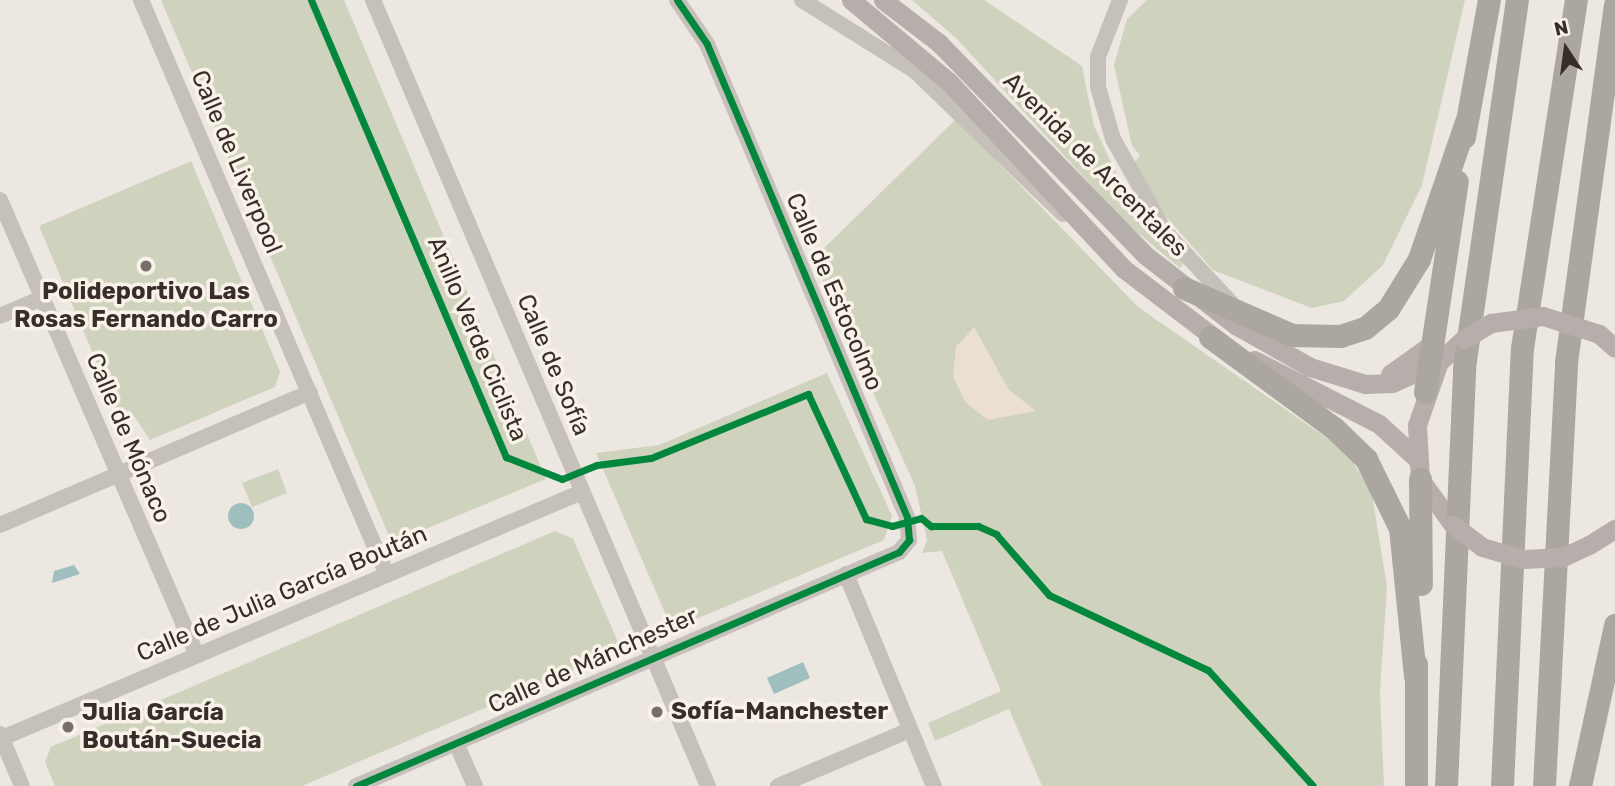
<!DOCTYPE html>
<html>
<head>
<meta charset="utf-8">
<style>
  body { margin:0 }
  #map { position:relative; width:1615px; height:786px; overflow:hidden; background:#ede7e2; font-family:Rubik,sans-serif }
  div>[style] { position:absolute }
  .green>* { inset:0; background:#cfd2bc }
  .plaza>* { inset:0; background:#ebdfd2 }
  .water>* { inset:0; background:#9ebfbe }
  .round { border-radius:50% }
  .minor>* { height:16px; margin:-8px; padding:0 8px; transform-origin:8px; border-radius:8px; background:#c6c0bb }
  .major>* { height:19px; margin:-9.5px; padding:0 9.5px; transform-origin:9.5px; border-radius:9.5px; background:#b5aeaa }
  .highway>* { height:23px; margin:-11.5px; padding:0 11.5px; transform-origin:11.5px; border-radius:11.5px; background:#aca6a1 }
  .major-bridge>* { height:19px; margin:-9.5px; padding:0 9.5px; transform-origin:9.5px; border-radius:9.5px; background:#b5aeaa }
  .cycleway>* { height:7px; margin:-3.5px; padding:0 3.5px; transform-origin:3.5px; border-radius:3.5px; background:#00873e }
  .dots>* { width:19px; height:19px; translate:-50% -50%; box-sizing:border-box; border:4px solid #f9f2e9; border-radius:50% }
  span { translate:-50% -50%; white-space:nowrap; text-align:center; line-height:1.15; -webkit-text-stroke:7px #f9f2e9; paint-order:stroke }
  .street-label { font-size:24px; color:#372d29 }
  .poi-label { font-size:24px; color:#372d29; font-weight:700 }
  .left { translate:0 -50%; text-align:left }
  .north { position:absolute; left:1531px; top:14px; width:70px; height:70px; -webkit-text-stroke:5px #f9f2e9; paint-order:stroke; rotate:347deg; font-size:19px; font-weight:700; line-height:28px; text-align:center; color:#372d29 }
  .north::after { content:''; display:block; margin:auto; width:24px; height:32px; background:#372d29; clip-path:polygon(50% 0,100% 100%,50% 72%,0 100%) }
</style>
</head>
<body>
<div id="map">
  <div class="green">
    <div style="clip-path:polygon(161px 0,344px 0,546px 479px,392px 543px)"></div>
    <div style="clip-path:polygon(912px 0,984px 0,1082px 66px,1094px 126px,1117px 175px,1140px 217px,1185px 262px,1180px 268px,1126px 223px,956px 38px)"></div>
    <div style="clip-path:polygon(1147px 0,1465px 0,1422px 185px,1383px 265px,1344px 301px,1312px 308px,1213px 270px,1163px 213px,1134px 163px,1140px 155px,1132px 146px,1114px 65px,1127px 19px)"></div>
    <div style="clip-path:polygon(956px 119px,1138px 307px,1347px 452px,1372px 494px,1387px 587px,1380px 692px,1384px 786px,1042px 786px,1009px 709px,935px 741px,928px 723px,1001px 691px,942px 551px,922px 553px,927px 540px,915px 486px,813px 259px)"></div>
    <div style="clip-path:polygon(191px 161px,280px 372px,275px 387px,150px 440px,130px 410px,119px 415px,39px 226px)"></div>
    <div style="clip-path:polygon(827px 373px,892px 516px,884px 540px,672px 629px,596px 453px,659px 445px)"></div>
    <div style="clip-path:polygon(278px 469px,287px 493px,252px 507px,242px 483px)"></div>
    <div style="clip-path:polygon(555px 531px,573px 539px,618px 642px,611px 654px,302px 786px,55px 786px,45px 762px,51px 747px)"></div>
  </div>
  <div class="plaza">
    <div style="clip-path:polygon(974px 327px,1009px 390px,1036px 411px,988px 420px,965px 402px,953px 376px,956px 347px)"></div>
  </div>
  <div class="water">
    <div class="round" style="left:228px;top:503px;width:26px;height:26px"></div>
    <div style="clip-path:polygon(74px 565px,80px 574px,52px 583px,54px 571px)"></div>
    <div style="clip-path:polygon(803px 662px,810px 678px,774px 694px,767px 678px)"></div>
  </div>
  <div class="minor">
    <div style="left:141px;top:0;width:625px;rotate:66.84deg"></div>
    <div style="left:373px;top:0;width:854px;rotate:66.92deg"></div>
    <div style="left:802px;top:0;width:133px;rotate:32.1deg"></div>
    <div style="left:915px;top:71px;width:206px;rotate:44deg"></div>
    <div style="left:1120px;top:0;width:61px;rotate:111.1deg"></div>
    <div style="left:1098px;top:57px;width:30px;rotate:90deg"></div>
    <div style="left:1098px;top:87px;width:54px;rotate:73.9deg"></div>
    <div style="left:1113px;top:139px;width:108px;rotate:60.6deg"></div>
    <div style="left:1166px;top:233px;width:97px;rotate:47.1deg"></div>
    <div style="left:0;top:200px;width:496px;rotate:66.6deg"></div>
    <div style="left:0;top:316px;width:46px;rotate:-23.2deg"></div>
    <div style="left:0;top:525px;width:337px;rotate:-23.2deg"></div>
    <div style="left:846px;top:574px;width:230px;rotate:67.5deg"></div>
    <div style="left:0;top:734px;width:56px;rotate:67.1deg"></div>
    <div style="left:0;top:739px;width:632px;rotate:-23deg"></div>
    <div style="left:456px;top:743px;width:47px;rotate:66.2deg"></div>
    <div style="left:356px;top:786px;width:591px;rotate:-23.31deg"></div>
    <div style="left:899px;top:552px;width:16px;rotate:-50deg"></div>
    <div style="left:909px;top:540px;width:23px;rotate:-95deg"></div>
    <div style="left:907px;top:517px;width:421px;rotate:-112.9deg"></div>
    <div style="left:743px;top:129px;width:92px;rotate:-113deg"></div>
    <div style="left:707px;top:44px;width:53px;rotate:-124.3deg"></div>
    <div style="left:778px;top:786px;width:143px;rotate:-23deg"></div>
  </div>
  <div class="major">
    <div style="left:851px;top:0;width:128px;rotate:39.9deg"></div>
    <div style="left:949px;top:82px;width:256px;rotate:46.9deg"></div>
    <div style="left:1124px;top:269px;width:122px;rotate:37.3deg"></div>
    <div style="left:883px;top:0;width:71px;rotate:37.5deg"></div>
    <div style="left:939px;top:43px;width:296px;rotate:45.8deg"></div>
    <div style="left:1145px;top:255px;width:116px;rotate:37.7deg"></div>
    <div style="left:1237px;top:326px;width:84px;rotate:29.3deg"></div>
    <div style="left:1310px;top:367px;width:58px;rotate:17.2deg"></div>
    <div style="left:1365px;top:384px;width:27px;rotate:-2deg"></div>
    <div style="left:1392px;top:383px;width:50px;rotate:-23.5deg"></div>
    <div style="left:1599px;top:334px;width:21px;rotate:41deg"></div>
    <div style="left:1254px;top:360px;width:140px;rotate:27.1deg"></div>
    <div style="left:1379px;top:424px;width:50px;rotate:42.6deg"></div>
    <div style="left:1390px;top:374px;width:47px;rotate:-35.4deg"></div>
    <div style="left:1453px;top:525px;width:57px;rotate:-125.7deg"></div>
    <div style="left:1420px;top:479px;width:54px;rotate:-93.2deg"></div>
    <div style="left:1417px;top:425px;width:67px;rotate:-70.8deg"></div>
    <div style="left:1439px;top:362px;width:34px;rotate:-43deg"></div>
    <div style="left:1589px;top:545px;width:31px;rotate:-32deg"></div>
  </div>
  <div class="highway">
    <div style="left:1464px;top:137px;width:139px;rotate:-79.7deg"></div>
    <div style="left:1184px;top:288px;width:118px;rotate:23.5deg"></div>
    <div style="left:1292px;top:335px;width:48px;rotate:1.2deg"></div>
    <div style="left:1340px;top:336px;width:26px;rotate:-18deg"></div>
    <div style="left:1365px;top:328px;width:30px;rotate:-40deg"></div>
    <div style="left:1388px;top:309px;width:59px;rotate:-58.2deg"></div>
    <div style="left:1419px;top:259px;width:145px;rotate:-71.1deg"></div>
    <div style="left:1210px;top:337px;width:154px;rotate:36.3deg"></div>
    <div style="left:1334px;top:428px;width:45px;rotate:44.1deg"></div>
    <div style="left:1366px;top:459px;width:77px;rotate:63.8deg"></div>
    <div style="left:1400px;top:528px;width:149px;rotate:84.2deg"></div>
    <div style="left:1425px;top:392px;width:213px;rotate:-81.4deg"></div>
    <div style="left:1420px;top:479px;width:105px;rotate:89.5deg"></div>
    <div style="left:1416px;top:664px;width:122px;rotate:90deg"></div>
    <div style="left:1446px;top:786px;width:419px;rotate:-87.5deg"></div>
    <div style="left:1464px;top:367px;width:371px;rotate:-81.8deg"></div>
    <div style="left:1502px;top:786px;width:438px;rotate:-87.4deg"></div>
    <div style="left:1522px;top:348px;width:352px;rotate:-81.2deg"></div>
    <div style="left:1544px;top:786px;width:425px;rotate:-87deg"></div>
    <div style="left:1566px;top:362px;width:360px;rotate:-82.2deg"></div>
    <div style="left:1580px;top:786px;width:165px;rotate:-77.7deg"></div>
  </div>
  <div class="major-bridge">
    <div style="left:1464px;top:339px;width:31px;rotate:-31deg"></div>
    <div style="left:1491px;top:323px;width:52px;rotate:-7.7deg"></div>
    <div style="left:1543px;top:316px;width:59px;rotate:17.8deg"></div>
    <div style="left:1453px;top:525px;width:36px;rotate:37deg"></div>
    <div style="left:1482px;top:547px;width:43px;rotate:16.3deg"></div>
    <div style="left:1523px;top:559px;width:40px;rotate:-2.9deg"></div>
    <div style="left:1563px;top:557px;width:29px;rotate:-25deg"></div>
  </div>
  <div class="cycleway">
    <div style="left:311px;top:0;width:497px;rotate:66.9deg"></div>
    <div style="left:506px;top:457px;width:60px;rotate:21.4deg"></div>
    <div style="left:562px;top:479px;width:38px;rotate:-22deg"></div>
    <div style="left:597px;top:465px;width:54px;rotate:-7.4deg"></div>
    <div style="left:651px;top:458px;width:170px;rotate:-22.2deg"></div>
    <div style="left:808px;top:394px;width:138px;rotate:65.1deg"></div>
    <div style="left:866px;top:519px;width:27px;rotate:15deg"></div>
    <div style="left:892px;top:526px;width:30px;rotate:-15deg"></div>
    <div style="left:921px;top:518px;width:13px;rotate:39deg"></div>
    <div style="left:931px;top:526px;width:47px"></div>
    <div style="left:978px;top:526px;width:20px;rotate:24deg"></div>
    <div style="left:996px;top:534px;width:81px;rotate:49deg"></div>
    <div style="left:1049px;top:595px;width:176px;rotate:25.3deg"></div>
    <div style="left:1208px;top:670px;width:156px;rotate:47.8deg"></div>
    <div style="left:356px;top:786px;width:591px;rotate:-23.31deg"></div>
    <div style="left:899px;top:552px;width:16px;rotate:-50deg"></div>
    <div style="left:909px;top:540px;width:23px;rotate:-95deg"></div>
    <div style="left:907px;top:517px;width:421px;rotate:-112.9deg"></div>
    <div style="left:743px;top:129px;width:92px;rotate:-113deg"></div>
    <div style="left:707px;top:44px;width:53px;rotate:-124.3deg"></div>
  </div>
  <div class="dots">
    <div style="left:146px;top:266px;background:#776e6a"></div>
    <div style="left:657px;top:712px;background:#776e6a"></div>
    <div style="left:68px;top:727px;background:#776e6a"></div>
  </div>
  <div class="street-label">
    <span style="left:236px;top:162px;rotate:67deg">Calle de Liverpool</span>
    <span style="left:1095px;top:165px;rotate:45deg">Avenida de Arcentales</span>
    <span style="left:834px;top:292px;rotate:67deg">Calle de Estocolmo</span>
    <span style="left:477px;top:339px;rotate:67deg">Anillo Verde Ciclista</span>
    <span style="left:553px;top:365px;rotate:67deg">Calle de Sofía</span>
    <span style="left:128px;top:438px;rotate:67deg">Calle de Mónaco</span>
    <span style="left:282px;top:594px;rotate:-23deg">Calle de Julia García Boután</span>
    <span style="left:593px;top:661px;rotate:-24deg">Calle de Mánchester</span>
  </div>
  <div class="poi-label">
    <span style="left:146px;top:306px">Polideportivo Las<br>Rosas Fernando Carro</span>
    <span class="left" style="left:671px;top:712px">Sofía-Manchester</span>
    <span class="left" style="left:82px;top:727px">Julia García<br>Boután-Suecia</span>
  </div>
  <div class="north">N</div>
</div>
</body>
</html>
